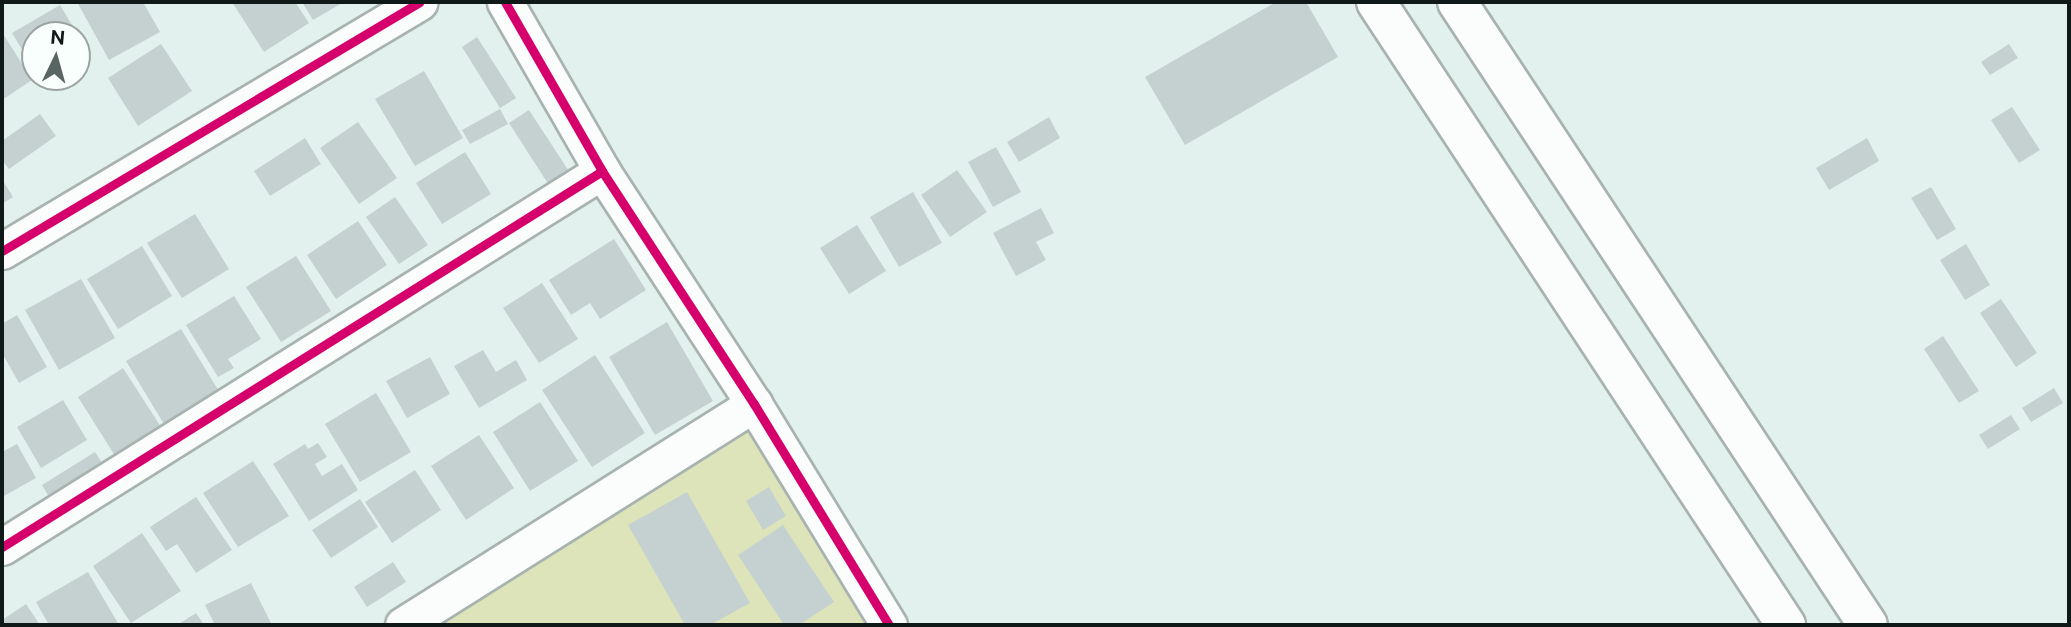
<!DOCTYPE html>
<html>
<head>
<meta charset="utf-8">
<style>
  body { margin:0 }
  #map { position:relative; width:2071px; height:627px; overflow:hidden; background:#e2f1ed; font-family:"Public Sans",sans-serif }
  div>[style] { position:absolute }
  .green>* { inset:0; background:#dde4b9 }
  .building>* { inset:0; background:#c5d1d0 }
  .roads { filter:drop-shadow(2px 0 #a8b3b0) drop-shadow(-2px 0 #a8b3b0) drop-shadow(0 2px #a8b3b0) drop-shadow(0 -2px #a8b3b0) }
  .minor>* { height:35px; margin:-17.5px; padding:0 17.5px; transform-origin:17.5px; border-radius:17.5px; background:#fbfdfc }
  .secondary>* { height:38px; margin:-19px; padding:0 19px; transform-origin:19px; border-radius:19px; background:#fbfdfc }
  .cycleway>* { height:9px; margin:-4.5px; padding:0 4.5px; transform-origin:4.5px; border-radius:4.5px; background:#d6006c }
  span { translate:-50% -50%; white-space:nowrap; text-align:center; line-height:1.15; -webkit-text-stroke:5px #f9fffd; paint-order:stroke }
  .frame { position:absolute; inset:0; border:4px solid #0f1917; pointer-events:none }
  .north { position:absolute; left:21px; top:21px; width:70px; height:70px; box-sizing:border-box; background:#f9fffd; border:2px solid #9ba3a1; border-radius:50%; rotate:5deg; font-size:19px; font-weight:700; line-height:28px; text-align:center; color:#0f1917 }
  .north::after { content:''; display:block; margin:auto; width:24px; height:32px; background:#596562; clip-path:polygon(50% 0,100% 100%,50% 72%,0 100%) }
</style>
</head>
<body>
<div id="map">
  <div class="green">
    <div style="clip-path:polygon(754px 404px,889px 625px,403px 625px)"></div>
  </div>
  <div class="building">
    <div style="clip-path:polygon(77px 2px,143px 2px,160px 32px,109px 60px)"></div>
    <div style="clip-path:polygon(232px 2px,295px 2px,309px 23px,264px 52px)"></div>
    <div style="clip-path:polygon(302px 2px,344px 2px,313px 20px)"></div>
    <div style="clip-path:polygon(1276px 2px,1306px 2px,1338px 57px,1185px 145px,1145px 77px)"></div>
    <div style="clip-path:polygon(60px 5px,84px 45px,77px 50px,77px 35px,35px 35px,35px 71px,12px 33px)"></div>
    <div style="clip-path:polygon(2px 32px,32px 80px,2px 100px)"></div>
    <div style="clip-path:polygon(477px 37px,516px 98px,500px 108px,462px 47px)"></div>
    <div style="clip-path:polygon(161px 44px,192px 91px,138px 126px,108px 78px)"></div>
    <div style="clip-path:polygon(2009px 44px,2018px 58px,1990px 75px,1981px 62px)"></div>
    <div style="clip-path:polygon(424px 71px,463px 138px,415px 166px,375px 99px)"></div>
    <div style="clip-path:polygon(2012px 107px,2040px 150px,2019px 163px,1991px 120px)"></div>
    <div style="clip-path:polygon(500px 109px,508px 124px,470px 144px,462px 130px)"></div>
    <div style="clip-path:polygon(529px 110px,576px 182px,556px 196px,509px 123px)"></div>
    <div style="clip-path:polygon(40px 114px,56px 136px,9px 169px,2px 160px,2px 141px)"></div>
    <div style="clip-path:polygon(1049px 117px,1060px 138px,1019px 162px,1007px 142px)"></div>
    <div style="clip-path:polygon(358px 122px,397px 178px,359px 204px,320px 148px)"></div>
    <div style="clip-path:polygon(305px 138px,321px 164px,270px 196px,254px 171px)"></div>
    <div style="clip-path:polygon(1867px 138px,1879px 161px,1829px 190px,1816px 168px)"></div>
    <div style="clip-path:polygon(996px 147px,1021px 192px,993px 207px,968px 162px)"></div>
    <div style="clip-path:polygon(465px 152px,491px 194px,442px 224px,416px 183px)"></div>
    <div style="clip-path:polygon(957px 170px,987px 212px,950px 237px,921px 195px)"></div>
    <div style="clip-path:polygon(2px 179px,13px 197px,2px 204px)"></div>
    <div style="clip-path:polygon(1931px 187px,1956px 229px,1937px 240px,1911px 198px)"></div>
    <div style="clip-path:polygon(913px 192px,942px 243px,899px 267px,870px 217px)"></div>
    <div style="clip-path:polygon(395px 197px,428px 245px,399px 264px,366px 217px)"></div>
    <div style="clip-path:polygon(1041px 208px,1054px 233px,1036px 242px,1046px 260px,1016px 276px,993px 233px)"></div>
    <div style="clip-path:polygon(195px 214px,229px 269px,182px 298px,147px 243px)"></div>
    <div style="clip-path:polygon(358px 221px,387px 265px,336px 299px,307px 255px)"></div>
    <div style="clip-path:polygon(857px 225px,886px 271px,849px 294px,820px 248px)"></div>
    <div style="clip-path:polygon(614px 239px,646px 290px,600px 319px,590px 303px,571px 315px,549px 280px)"></div>
    <div style="clip-path:polygon(1966px 244px,1990px 285px,1965px 300px,1940px 260px)"></div>
    <div style="clip-path:polygon(142px 246px,172px 296px,118px 329px,87px 279px)"></div>
    <div style="clip-path:polygon(296px 256px,331px 311px,281px 342px,246px 287px)"></div>
    <div style="clip-path:polygon(81px 279px,115px 338px,59px 370px,25px 310px)"></div>
    <div style="clip-path:polygon(542px 283px,578px 339px,539px 363px,503px 308px)"></div>
    <div style="clip-path:polygon(234px 296px,261px 339px,228px 359px,234px 368px,218px 377px,186px 325px)"></div>
    <div style="clip-path:polygon(2001px 299px,2037px 353px,2016px 367px,1980px 313px)"></div>
    <div style="clip-path:polygon(17px 315px,47px 367px,19px 383px,2px 353px,2px 324px)"></div>
    <div style="clip-path:polygon(667px 322px,713px 401px,655px 435px,609px 357px)"></div>
    <div style="clip-path:polygon(181px 329px,223px 398px,168px 431px,126px 361px)"></div>
    <div style="clip-path:polygon(1943px 336px,1979px 391px,1959px 403px,1924px 349px)"></div>
    <div style="clip-path:polygon(483px 350px,496px 372px,516px 360px,527px 380px,479px 408px,454px 366px)"></div>
    <div style="clip-path:polygon(595px 355px,645px 433px,592px 467px,542px 390px)"></div>
    <div style="clip-path:polygon(430px 357px,450px 394px,407px 418px,386px 381px)"></div>
    <div style="clip-path:polygon(123px 368px,163px 430px,117px 459px,78px 397px)"></div>
    <div style="clip-path:polygon(2054px 388px,2063px 403px,2031px 422px,2022px 408px)"></div>
    <div style="clip-path:polygon(376px 393px,411px 452px,360px 482px,325px 424px)"></div>
    <div style="clip-path:polygon(63px 400px,87px 440px,41px 468px,17px 427px)"></div>
    <div style="clip-path:polygon(540px 402px,578px 461px,530px 491px,493px 432px)"></div>
    <div style="clip-path:polygon(2011px 415px,2020px 429px,1988px 449px,1979px 435px)"></div>
    <div style="clip-path:polygon(479px 435px,514px 488px,466px 520px,431px 466px)"></div>
    <div style="clip-path:polygon(318px 443px,327px 457px,315px 464px,322px 476px,342px 464px,358px 490px,309px 521px,273px 464px,305px 444px,308px 449px)"></div>
    <div style="clip-path:polygon(17px 444px,36px 478px,2px 497px,2px 452px)"></div>
    <div style="clip-path:polygon(95px 452px,109px 474px,55px 507px,42px 485px)"></div>
    <div style="clip-path:polygon(253px 461px,289px 516px,238px 547px,203px 493px)"></div>
    <div style="clip-path:polygon(415px 470px,441px 510px,392px 543px,365px 502px)"></div>
    <div style="clip-path:polygon(769px 487px,786px 516px,763px 530px,746px 501px)"></div>
    <div style="clip-path:polygon(687px 492px,750px 603px,710px 625px,685px 625px,628px 525px)"></div>
    <div style="clip-path:polygon(196px 497px,232px 550px,196px 573px,177px 544px,166px 551px,150px 527px)"></div>
    <div style="clip-path:polygon(360px 499px,378px 527px,331px 558px,312px 530px)"></div>
    <div style="clip-path:polygon(783px 525px,834px 602px,799px 625px,784px 625px,738px 555px)"></div>
    <div style="clip-path:polygon(142px 533px,181px 591px,131px 623px,93px 566px)"></div>
    <div style="clip-path:polygon(393px 562px,406px 582px,367px 607px,354px 587px)"></div>
    <div style="clip-path:polygon(88px 572px,119px 625px,49px 625px,36px 602px)"></div>
    <div style="clip-path:polygon(251px 583px,271px 623px,215px 625px,205px 605px)"></div>
    <div style="clip-path:polygon(26px 604px,40px 625px,2px 625px,2px 620px)"></div>
    <div style="clip-path:polygon(196px 613px,204px 625px,177px 625px)"></div>
  </div>
  <div class="roads">
    <div class="minor">
      <div style="left:505px;top:2px;width:195px;rotate:60.1deg"></div>
      <div style="left:602px;top:171px;width:278px;rotate:56.9deg"></div>
      <div style="left:754px;top:404px;width:259px;rotate:58.6deg"></div>
      <div style="left:2px;top:251px;width:486px;rotate:-30.8deg"></div>
      <div style="left:2px;top:547px;width:708px;rotate:-32.07deg"></div>
      <div style="left:403px;top:625px;width:415px;rotate:-32.2deg"></div>
    </div>
    <div class="secondary">
      <div style="left:1376px;top:2px;width:746px;rotate:56.65deg"></div>
      <div style="left:1457px;top:2px;width:746px;rotate:56.59deg"></div>
    </div>
  </div>
  <div class="cycleway">
    <div style="left:505px;top:2px;width:195px;rotate:60.1deg"></div>
    <div style="left:602px;top:171px;width:278px;rotate:56.9deg"></div>
    <div style="left:754px;top:404px;width:259px;rotate:58.6deg"></div>
    <div style="left:2px;top:251px;width:486px;rotate:-30.8deg"></div>
    <div style="left:2px;top:547px;width:708px;rotate:-32.07deg"></div>
  </div>
  <div class="frame"></div>
  <div class="north">N</div>
</div>
</body>
</html>
